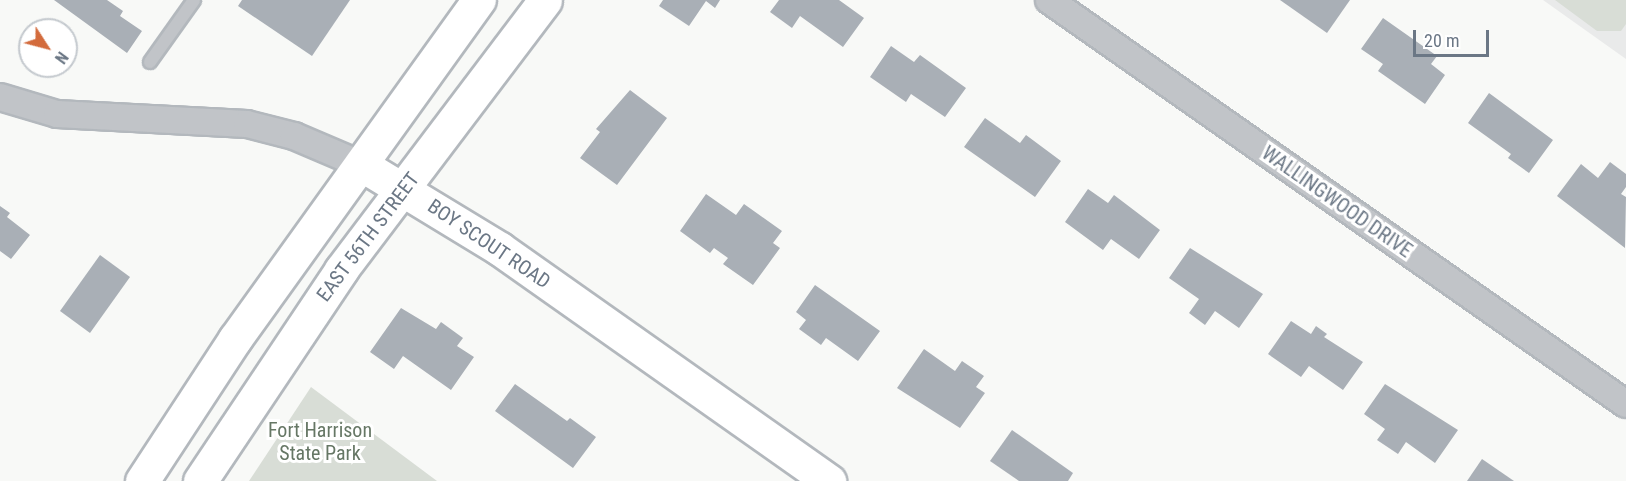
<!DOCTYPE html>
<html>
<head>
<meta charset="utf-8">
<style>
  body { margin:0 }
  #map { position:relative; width:1626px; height:481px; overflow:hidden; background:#f8f9f7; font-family:"Roboto Condensed",sans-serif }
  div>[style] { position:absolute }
  .built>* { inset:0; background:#e9eaea }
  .green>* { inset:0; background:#d8ddd6 }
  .building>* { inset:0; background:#a9afb6 }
  .roads { filter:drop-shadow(2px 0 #b3b8bd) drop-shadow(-2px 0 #b3b8bd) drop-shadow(0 2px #b3b8bd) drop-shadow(0 -2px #b3b8bd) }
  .lane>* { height:12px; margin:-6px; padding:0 6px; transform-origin:6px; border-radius:6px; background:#c1c4c8 }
  .street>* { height:26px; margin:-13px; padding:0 13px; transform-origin:13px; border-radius:13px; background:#c1c4c8 }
  .secondary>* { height:33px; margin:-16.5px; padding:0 16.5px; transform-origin:16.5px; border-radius:16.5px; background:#fff }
  .primary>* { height:33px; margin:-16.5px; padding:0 16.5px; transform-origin:16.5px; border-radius:16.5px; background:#fff }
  span { translate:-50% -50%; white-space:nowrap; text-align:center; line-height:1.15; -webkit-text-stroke:6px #fff; paint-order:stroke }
  .street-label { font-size:20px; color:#6b7785 }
  .park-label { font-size:20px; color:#667765 }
  .north { position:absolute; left:18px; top:18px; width:60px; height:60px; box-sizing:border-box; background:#fff; border:2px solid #c4c9ce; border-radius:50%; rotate:126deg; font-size:16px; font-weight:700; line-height:24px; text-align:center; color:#6b7785 }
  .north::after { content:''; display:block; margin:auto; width:21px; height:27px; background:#d36b3c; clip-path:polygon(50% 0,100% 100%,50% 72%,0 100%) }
  .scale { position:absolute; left:1413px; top:30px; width:76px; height:27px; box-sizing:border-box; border:3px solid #6b7785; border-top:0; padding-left:8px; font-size:18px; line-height:21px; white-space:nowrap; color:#6b7785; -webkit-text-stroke:4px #fff; paint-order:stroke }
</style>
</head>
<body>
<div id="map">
  <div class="built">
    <div style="clip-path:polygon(1543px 0,1626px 0,1626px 59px)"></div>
  </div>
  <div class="green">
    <div style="clip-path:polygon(1555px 0,1626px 0,1626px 24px,1621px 31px,1597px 31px)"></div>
    <div style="clip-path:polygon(311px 387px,437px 481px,249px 481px)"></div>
  </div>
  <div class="building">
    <div style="clip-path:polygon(54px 0,107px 0,123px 11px,120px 16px,142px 31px,127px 53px)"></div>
    <div style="clip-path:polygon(242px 0,350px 0,312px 56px,238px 6px)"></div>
    <div style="clip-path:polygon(663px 0,720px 0,715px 8px,706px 1px,689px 26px,659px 6px)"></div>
    <div style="clip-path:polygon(779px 0,839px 0,864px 18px,843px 47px,800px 16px,792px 28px,770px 12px)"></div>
    <div style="clip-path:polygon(1280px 0,1350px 0,1327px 33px)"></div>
    <div style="clip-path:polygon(1383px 18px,1437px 56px,1431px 64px,1445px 75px,1425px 104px,1378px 71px,1383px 64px,1361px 49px)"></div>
    <div style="clip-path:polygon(891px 46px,914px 62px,920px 55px,966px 88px,945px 117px,911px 94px,906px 102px,870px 77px)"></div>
    <div style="clip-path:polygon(630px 90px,667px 118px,617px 185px,580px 158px,600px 132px,596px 129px)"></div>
    <div style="clip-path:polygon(1489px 93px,1553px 140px,1529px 173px,1508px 158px,1511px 154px,1468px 123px)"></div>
    <div style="clip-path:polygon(985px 118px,1020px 143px,1026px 135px,1061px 161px,1035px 197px,964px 147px)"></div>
    <div style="clip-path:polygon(1610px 162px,1626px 174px,1626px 187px,1621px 194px,1626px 197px,1625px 248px,1557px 196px,1581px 164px,1598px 178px)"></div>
    <div style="clip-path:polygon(1088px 189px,1108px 203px,1114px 195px,1160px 230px,1139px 259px,1111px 239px,1103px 250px,1065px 222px)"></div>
    <div style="clip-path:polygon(706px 194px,736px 215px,744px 204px,782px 231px,773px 243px,780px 248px,753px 285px,723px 264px,728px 258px,714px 248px,710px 253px,680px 231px)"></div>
    <div style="clip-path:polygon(0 206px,10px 213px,7px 217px,30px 235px,11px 259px,0 251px)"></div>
    <div style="clip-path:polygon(1190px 248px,1263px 294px,1239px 328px,1215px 311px,1205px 325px,1189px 313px,1199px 299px,1169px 278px)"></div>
    <div style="clip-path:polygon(100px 255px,130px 277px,90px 333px,60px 311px)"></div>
    <div style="clip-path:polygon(815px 285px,880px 331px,858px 361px,826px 338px,821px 345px,799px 329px,806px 320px,796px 312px)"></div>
    <div style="clip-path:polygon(401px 308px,436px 329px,441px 322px,463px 338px,457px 346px,474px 357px,451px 390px,403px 356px,394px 369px,370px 352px)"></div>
    <div style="clip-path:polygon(1291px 321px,1311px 334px,1316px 326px,1327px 334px,1324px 337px,1363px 362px,1343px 390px,1309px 366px,1301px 377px,1268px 354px)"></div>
    <div style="clip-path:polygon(924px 349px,955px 371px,962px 361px,984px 376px,976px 387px,985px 393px,960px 428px,897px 388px)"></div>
    <div style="clip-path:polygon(515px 384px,567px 421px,570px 418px,596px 437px,573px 468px,495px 411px)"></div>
    <div style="clip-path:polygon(1385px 384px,1458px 430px,1435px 463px,1406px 442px,1398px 454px,1377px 440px,1385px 429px,1364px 414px)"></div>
    <div style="clip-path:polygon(1012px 430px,1073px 473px,1068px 481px,1019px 481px,990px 461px)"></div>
    <div style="clip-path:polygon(1482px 459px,1514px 481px,1467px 481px)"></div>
  </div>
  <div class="roads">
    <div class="lane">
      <div style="left:150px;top:62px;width:76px;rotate:-54.6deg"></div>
    </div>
    <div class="street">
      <div style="left:1049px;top:0;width:704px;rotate:35deg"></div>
      <div style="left:0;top:97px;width:59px;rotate:16.6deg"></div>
      <div style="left:57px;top:114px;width:190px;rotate:3deg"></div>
      <div style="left:247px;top:124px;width:49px;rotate:14.3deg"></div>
      <div style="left:294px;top:136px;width:74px;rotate:23.1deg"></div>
    </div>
    <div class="secondary">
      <div style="left:362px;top:165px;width:162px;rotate:31.3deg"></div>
      <div style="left:500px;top:249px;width:403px;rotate:35.2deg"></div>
    </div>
    <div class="primary">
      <div style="left:142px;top:481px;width:170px;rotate:-56.8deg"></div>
      <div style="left:235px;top:339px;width:418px;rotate:-54.3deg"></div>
      <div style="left:200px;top:481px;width:254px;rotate:-56.2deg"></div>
      <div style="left:341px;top:270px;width:338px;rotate:-52.9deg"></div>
    </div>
  </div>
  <div class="street-label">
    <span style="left:1337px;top:202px;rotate:35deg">WALLINGWOOD DRIVE</span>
    <span style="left:368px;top:237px;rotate:-53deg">EAST 56TH STREET</span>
    <span style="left:489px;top:244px;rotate:34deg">BOY SCOUT ROAD</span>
  </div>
  <div class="park-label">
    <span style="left:320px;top:442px">Fort Harrison<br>State Park</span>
  </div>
  <div class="north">N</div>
  <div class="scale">20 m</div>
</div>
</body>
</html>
